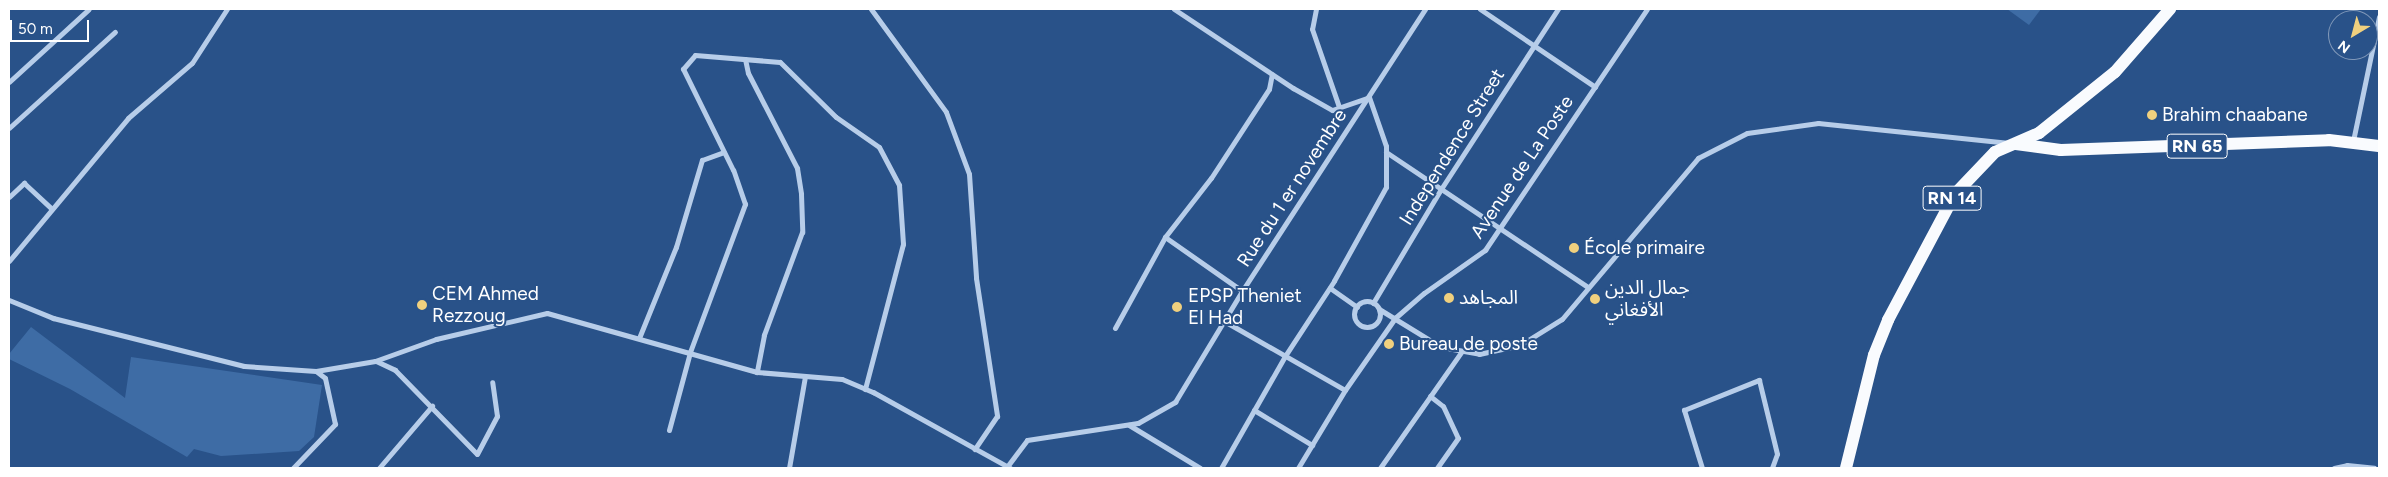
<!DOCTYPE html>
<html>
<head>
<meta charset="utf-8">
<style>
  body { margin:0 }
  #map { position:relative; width:2388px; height:477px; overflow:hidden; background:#295289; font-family:Figtree,"Noto Sans Arabic",sans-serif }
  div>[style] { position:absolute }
  .green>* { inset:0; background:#3e6ca5 }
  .street>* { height:5px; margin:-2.5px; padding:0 2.5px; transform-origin:2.5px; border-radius:2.5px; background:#b7cde9 }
  .street>.ring { margin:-2.5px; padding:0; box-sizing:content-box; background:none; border:5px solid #b7cde9; border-radius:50% }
  .primary>* { height:12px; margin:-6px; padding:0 6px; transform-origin:6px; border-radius:6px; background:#f9fbfe }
  .dots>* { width:14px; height:14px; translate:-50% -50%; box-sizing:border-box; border:2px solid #295289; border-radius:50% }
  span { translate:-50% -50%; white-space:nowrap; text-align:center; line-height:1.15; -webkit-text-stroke:4px #295289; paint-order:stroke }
  .shield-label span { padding:1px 4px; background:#295289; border:1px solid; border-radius:4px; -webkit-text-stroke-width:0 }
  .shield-label { font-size:18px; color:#fff; font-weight:700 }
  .poi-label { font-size:19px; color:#fff }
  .left { translate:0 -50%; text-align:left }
  .street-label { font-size:19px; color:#fff }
  .frame { position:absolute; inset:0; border:10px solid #fff; pointer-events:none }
  .north { position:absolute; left:2328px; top:10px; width:50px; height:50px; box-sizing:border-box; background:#295289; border:1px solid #7f97b8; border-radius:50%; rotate:217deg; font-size:14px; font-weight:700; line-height:20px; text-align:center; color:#fff }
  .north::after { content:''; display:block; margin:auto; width:18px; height:22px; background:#f0d07e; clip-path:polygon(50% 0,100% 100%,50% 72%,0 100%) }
  .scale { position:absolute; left:10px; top:20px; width:79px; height:22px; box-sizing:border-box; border:2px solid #fff; border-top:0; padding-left:6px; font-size:15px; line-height:18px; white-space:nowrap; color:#fff; -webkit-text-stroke:4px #295289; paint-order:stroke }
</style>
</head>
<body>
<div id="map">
  <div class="green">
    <div style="clip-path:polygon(2007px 9px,2041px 9px,2029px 25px)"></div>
    <div style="clip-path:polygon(31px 327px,125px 398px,131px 357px,322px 385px,314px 437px,299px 451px,221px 456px,194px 449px,187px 457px,70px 389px,9px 359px,9px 354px)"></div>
  </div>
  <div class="street">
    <div style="left:871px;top:9px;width:127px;rotate:53.9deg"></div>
    <div style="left:946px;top:112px;width:66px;rotate:69.6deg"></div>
    <div style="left:969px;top:174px;width:104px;rotate:86.1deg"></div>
    <div style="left:976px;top:278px;width:140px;rotate:81.3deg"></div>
    <div style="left:997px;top:416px;width:40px;rotate:124deg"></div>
    <div style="left:1174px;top:9px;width:143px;rotate:33.6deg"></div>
    <div style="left:1293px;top:88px;width:45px;rotate:29.4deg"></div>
    <div style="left:1332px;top:110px;width:39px;rotate:-19deg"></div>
    <div style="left:1369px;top:97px;width:52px;rotate:70.9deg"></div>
    <div style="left:1386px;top:146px;width:41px;rotate:90deg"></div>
    <div style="left:1386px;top:187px;width:107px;rotate:119deg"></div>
    <div style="left:1334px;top:281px;width:90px;rotate:123.2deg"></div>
    <div style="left:1285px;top:356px;width:129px;rotate:119.7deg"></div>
    <div style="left:1316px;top:9px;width:20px;rotate:101deg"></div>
    <div style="left:1312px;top:29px;width:83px;rotate:70.9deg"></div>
    <div style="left:1480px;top:9px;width:139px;rotate:34.1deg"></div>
    <div style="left:745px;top:59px;width:14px;rotate:78deg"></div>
    <div style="left:748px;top:73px;width:107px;rotate:62.7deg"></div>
    <div style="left:797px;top:168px;width:26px;rotate:81deg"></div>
    <div style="left:801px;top:194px;width:38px;rotate:88deg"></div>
    <div style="left:802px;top:232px;width:110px;rotate:110.3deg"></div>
    <div style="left:764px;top:335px;width:38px;rotate:101deg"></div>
    <div style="left:9px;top:82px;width:108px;rotate:-42.4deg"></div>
    <div style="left:9px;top:128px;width:143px;rotate:-42.2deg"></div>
    <div style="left:2353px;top:141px;width:127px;rotate:-78.2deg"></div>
    <div style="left:1386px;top:152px;width:243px;rotate:33.8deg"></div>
    <div style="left:9px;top:197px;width:21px;rotate:-43deg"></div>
    <div style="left:24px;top:183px;width:38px;rotate:43deg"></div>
    <div style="left:1165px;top:237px;width:94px;rotate:35deg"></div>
    <div style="left:9px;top:261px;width:186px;rotate:-50.2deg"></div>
    <div style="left:128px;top:118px;width:84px;rotate:-40.7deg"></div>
    <div style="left:192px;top:63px;width:64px;rotate:-57.1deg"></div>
    <div style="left:1330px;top:288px;width:33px;rotate:35deg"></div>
    <div style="left:9px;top:300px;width:48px;rotate:22.2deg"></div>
    <div style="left:53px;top:318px;width:197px;rotate:14.1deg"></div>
    <div style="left:244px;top:366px;width:72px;rotate:4deg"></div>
    <div style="left:316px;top:371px;width:60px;rotate:-9.6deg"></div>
    <div style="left:375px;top:361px;width:65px;rotate:-19.8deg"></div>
    <div style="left:436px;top:339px;width:114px;rotate:-13.2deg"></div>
    <div style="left:547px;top:313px;width:218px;rotate:15.7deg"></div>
    <div style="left:757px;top:372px;width:85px;rotate:4.7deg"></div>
    <div style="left:842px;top:379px;width:34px;rotate:23deg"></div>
    <div style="left:873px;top:392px;width:157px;rotate:29deg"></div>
    <div class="ring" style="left:1354px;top:301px;width:21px;height:21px"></div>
    <div style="left:1373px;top:303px;width:133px;rotate:-59.2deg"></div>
    <div style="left:1441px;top:189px;width:215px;rotate:-57deg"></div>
    <div style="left:1379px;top:309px;width:73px;rotate:31.5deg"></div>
    <div style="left:1441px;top:347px;width:39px;rotate:10deg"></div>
    <div style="left:1479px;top:354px;width:42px;rotate:-12.4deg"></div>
    <div style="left:1520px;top:345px;width:49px;rotate:-31.8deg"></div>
    <div style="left:1562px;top:319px;width:211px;rotate:-49.8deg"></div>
    <div style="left:1698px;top:158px;width:55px;rotate:-27deg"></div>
    <div style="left:1747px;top:133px;width:72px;rotate:-8deg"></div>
    <div style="left:1818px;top:123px;width:190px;rotate:6deg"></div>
    <div style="left:1224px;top:321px;width:139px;rotate:29.7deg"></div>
    <div style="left:1115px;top:328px;width:104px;rotate:-61.2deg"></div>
    <div style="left:1165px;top:237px;width:75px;rotate:-52.1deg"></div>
    <div style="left:1211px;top:178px;width:106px;rotate:-56.9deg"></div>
    <div style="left:1269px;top:89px;width:15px;rotate:-79deg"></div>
    <div style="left:639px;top:338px;width:98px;rotate:-67.9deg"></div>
    <div style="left:676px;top:247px;width:91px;rotate:-73.4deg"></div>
    <div style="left:702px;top:160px;width:23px;rotate:-20deg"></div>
    <div style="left:376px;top:361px;width:21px;rotate:25deg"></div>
    <div style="left:395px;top:370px;width:117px;rotate:45.7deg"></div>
    <div style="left:477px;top:454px;width:43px;rotate:-62.2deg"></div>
    <div style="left:497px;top:416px;width:34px;rotate:-98deg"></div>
    <div style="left:1430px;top:396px;width:16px;rotate:38deg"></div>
    <div style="left:1443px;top:406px;width:35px;rotate:65deg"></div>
    <div style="left:1458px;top:438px;width:37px;rotate:125deg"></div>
    <div style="left:1254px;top:410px;width:68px;rotate:31.1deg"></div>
    <div style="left:1129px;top:425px;width:83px;rotate:31.2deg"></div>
    <div style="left:669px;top:430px;width:81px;rotate:-74.9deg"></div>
    <div style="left:690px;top:352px;width:158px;rotate:-69.6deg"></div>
    <div style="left:745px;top:204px;width:36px;rotate:-109deg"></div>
    <div style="left:733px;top:170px;width:113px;rotate:-116.3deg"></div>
    <div style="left:683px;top:69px;width:18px;rotate:-49deg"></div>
    <div style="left:695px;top:55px;width:85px;rotate:4.7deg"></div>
    <div style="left:780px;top:62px;width:78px;rotate:44.5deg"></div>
    <div style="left:836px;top:117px;width:52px;rotate:34.9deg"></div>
    <div style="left:879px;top:147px;width:43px;rotate:62.2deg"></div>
    <div style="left:899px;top:185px;width:59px;rotate:86.1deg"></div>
    <div style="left:903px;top:244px;width:150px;rotate:104.7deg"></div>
    <div style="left:293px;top:468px;width:61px;rotate:-46.3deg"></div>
    <div style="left:335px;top:424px;width:47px;rotate:-102.3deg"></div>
    <div style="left:325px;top:378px;width:11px;rotate:-142deg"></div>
    <div style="left:379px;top:468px;width:82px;rotate:-49.5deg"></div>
    <div style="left:789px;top:468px;width:93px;rotate:-80.1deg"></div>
    <div style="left:1006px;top:468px;width:35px;rotate:-53deg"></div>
    <div style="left:1027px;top:440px;width:112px;rotate:-8.7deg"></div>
    <div style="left:1138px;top:423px;width:43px;rotate:-29.6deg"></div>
    <div style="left:1175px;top:402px;width:130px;rotate:-58.9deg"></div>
    <div style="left:1242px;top:291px;width:336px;rotate:-57deg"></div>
    <div style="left:1298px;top:468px;width:91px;rotate:-58.9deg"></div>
    <div style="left:1345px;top:390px;width:88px;rotate:-55.2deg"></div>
    <div style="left:1395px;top:318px;width:38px;rotate:-41deg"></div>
    <div style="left:1424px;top:293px;width:75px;rotate:-35.2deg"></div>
    <div style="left:1485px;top:250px;width:290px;rotate:-56.1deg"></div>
    <div style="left:1380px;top:468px;width:143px;rotate:-55deg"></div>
    <div style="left:1702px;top:468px;width:61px;rotate:-107.2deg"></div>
    <div style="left:1684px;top:410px;width:81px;rotate:-21.8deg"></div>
    <div style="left:1759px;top:380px;width:76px;rotate:76.3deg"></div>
    <div style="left:1777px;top:454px;width:15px;rotate:110deg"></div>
    <div style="left:2334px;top:468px;width:13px;rotate:-13deg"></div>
    <div style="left:2347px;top:465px;width:27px;rotate:6deg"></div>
  </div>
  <div class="primary">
    <div style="left:2016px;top:144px;width:45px;rotate:7.6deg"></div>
    <div style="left:2061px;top:150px;width:268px;rotate:-2.1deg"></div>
    <div style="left:2329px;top:140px;width:50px;rotate:6.8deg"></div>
    <div style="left:1846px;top:468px;width:116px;rotate:-76.1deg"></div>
    <div style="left:1874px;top:355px;width:38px;rotate:-68deg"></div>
    <div style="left:1888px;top:320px;width:143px;rotate:-62deg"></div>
    <div style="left:1955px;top:194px;width:58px;rotate:-46.4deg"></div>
    <div style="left:1995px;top:152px;width:48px;rotate:-23.4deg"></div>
    <div style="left:2039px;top:133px;width:97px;rotate:-38.8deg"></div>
    <div style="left:2115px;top:72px;width:84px;rotate:-48.9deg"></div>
  </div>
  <div class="dots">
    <div style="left:2152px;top:115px;background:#f0d07e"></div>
    <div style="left:1574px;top:248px;background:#f0d07e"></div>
    <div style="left:1449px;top:298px;background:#f0d07e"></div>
    <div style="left:1595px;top:299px;background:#f0d07e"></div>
    <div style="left:422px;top:305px;background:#f0d07e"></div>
    <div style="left:1177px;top:307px;background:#f0d07e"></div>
    <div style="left:1389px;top:344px;background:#f0d07e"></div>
  </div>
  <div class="shield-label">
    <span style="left:2197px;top:146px">RN 65</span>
    <span style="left:1952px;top:198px">RN 14</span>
  </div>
  <div class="poi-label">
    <span class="left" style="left:2162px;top:115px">Brahim chaabane</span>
    <span class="left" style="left:1584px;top:248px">École primaire</span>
    <span class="left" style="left:1605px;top:299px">جمال الدين<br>الأفغاني</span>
    <span class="left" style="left:432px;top:305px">CEM Ahmed<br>Rezzoug</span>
    <span class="left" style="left:1188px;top:307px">EPSP Theniet<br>El Had</span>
    <span class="left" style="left:1459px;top:298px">المجاهد</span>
    <span class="left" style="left:1399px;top:344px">Bureau de poste</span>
  </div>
  <div class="street-label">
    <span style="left:1452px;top:147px;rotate:-58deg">Independence Street</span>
    <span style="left:1522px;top:167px;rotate:-56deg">Avenue de La Poste</span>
    <span style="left:1292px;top:188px;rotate:-57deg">Rue du 1 er novembre</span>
  </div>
  <div class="frame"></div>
  <div class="north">N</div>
  <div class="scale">50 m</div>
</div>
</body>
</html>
